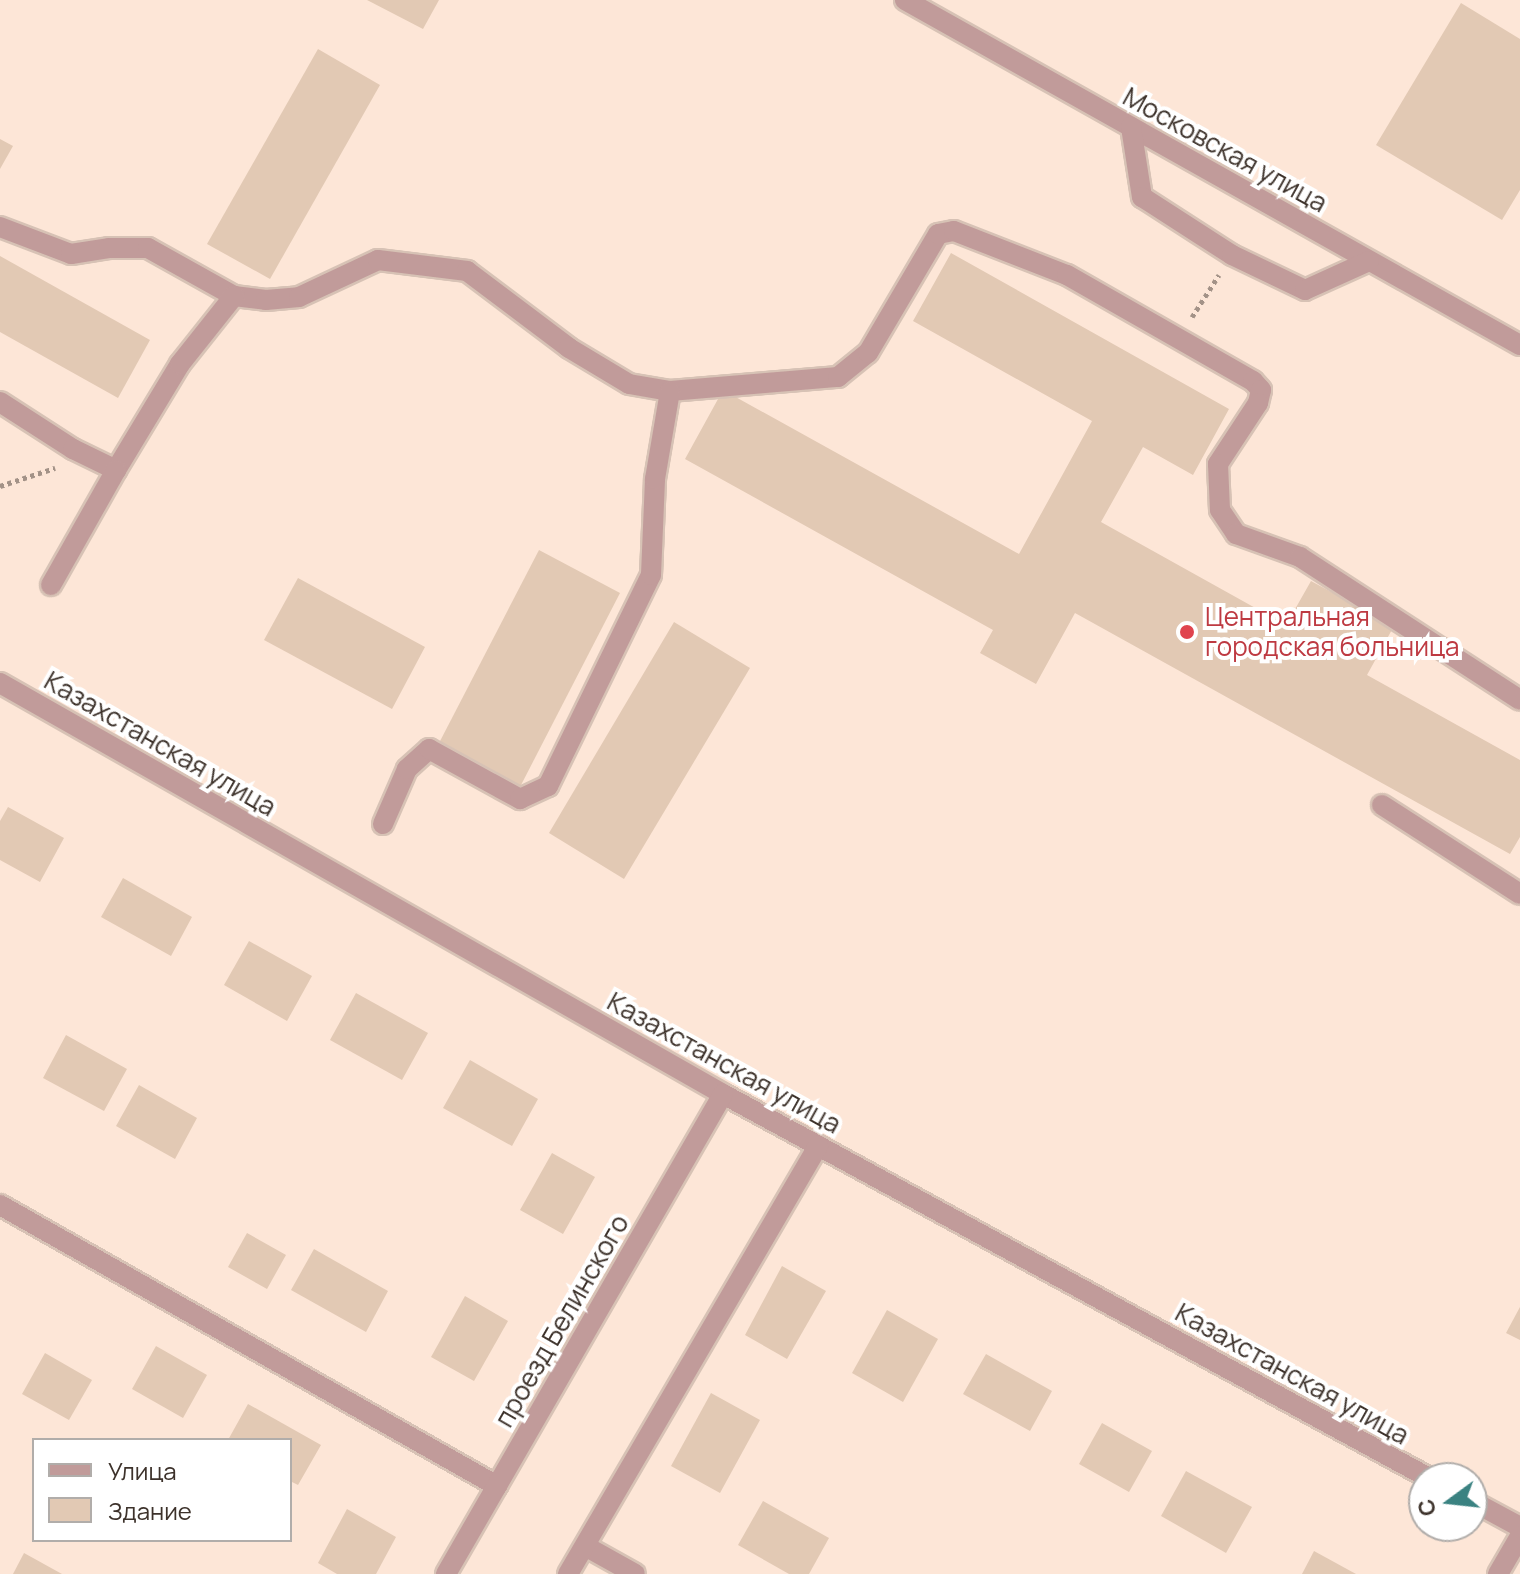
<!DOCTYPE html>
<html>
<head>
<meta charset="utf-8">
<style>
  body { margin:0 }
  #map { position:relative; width:1520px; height:1574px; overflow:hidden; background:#fde6d7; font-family:Manrope,sans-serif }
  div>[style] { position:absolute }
  .building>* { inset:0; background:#e2c9b4 }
  .path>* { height:5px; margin-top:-2.5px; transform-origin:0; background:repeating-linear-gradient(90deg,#a39287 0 4px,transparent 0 8px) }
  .roads { filter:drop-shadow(2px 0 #d7c2b5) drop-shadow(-2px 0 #d7c2b5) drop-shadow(0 2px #d7c2b5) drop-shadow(0 -2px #d7c2b5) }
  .minor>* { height:20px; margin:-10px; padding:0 10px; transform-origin:10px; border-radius:10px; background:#c19b9a }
  .dots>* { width:22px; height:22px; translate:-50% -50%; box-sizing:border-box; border:4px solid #fff; border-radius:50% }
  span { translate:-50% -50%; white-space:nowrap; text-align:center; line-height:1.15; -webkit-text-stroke:8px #fff; paint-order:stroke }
  .street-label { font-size:26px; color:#3d322b }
  .health-label { font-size:26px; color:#be3a42 }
  .left { translate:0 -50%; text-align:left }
  .legend { position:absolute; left:32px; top:1438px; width:260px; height:104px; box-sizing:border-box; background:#fff; border:2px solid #b1adaa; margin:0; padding:10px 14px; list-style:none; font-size:24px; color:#3d322b }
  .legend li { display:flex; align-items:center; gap:16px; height:40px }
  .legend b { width:40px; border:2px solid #b1adaa }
  .north { position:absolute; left:1408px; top:1462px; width:80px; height:80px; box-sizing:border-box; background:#fff; border:2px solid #b1adaa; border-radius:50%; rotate:255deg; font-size:22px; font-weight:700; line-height:32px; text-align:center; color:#3d322b }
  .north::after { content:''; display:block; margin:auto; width:28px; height:36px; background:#3a8281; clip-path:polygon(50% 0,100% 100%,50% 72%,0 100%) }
</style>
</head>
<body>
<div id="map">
  <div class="building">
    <div style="clip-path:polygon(367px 0,439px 0,423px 29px)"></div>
    <div style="clip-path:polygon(1461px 3px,1520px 39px,1520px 190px,1502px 220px,1376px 145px)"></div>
    <div style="clip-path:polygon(318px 49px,380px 85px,270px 279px,207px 244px)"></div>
    <div style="clip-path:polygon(0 139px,13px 146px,0 169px)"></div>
    <div style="clip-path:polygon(951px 253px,1229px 409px,1193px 475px,1143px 447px,1101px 522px,1286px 625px,1311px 581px,1394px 626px,1367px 675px,1520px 760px,1520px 837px,1510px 854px,1075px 613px,1036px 684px,980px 653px,993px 630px,685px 459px,723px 390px,1019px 554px,1092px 421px,913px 321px)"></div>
    <div style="clip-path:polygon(0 256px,150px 340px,118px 398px,0 332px)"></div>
    <div style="clip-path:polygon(539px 550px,620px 593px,520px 787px,438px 745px)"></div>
    <div style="clip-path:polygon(298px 578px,425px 647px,392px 709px,264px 640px)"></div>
    <div style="clip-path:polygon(674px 622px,750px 668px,624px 879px,549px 833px)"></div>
    <div style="clip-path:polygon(8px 807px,64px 838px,40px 882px,0 860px,0 821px)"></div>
    <div style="clip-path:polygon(123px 878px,192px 917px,171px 956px,101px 917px)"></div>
    <div style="clip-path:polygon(249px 941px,312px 976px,287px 1021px,224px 985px)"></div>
    <div style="clip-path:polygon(356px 993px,428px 1033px,402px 1080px,330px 1040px)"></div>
    <div style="clip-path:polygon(66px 1035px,127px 1069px,104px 1111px,43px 1078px)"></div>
    <div style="clip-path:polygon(470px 1060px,538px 1099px,512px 1146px,443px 1108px)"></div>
    <div style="clip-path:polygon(139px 1085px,197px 1118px,175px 1159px,116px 1126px)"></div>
    <div style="clip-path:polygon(552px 1153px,595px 1177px,563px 1234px,520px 1210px)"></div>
    <div style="clip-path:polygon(247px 1233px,286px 1255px,267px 1289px,228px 1267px)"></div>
    <div style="clip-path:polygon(314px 1249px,388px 1291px,366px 1332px,291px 1290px)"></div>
    <div style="clip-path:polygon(782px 1266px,826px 1291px,787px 1359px,745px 1335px)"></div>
    <div style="clip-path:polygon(465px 1296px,508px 1321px,474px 1381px,431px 1357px)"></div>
    <div style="clip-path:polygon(1520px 1307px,1520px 1340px,1506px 1333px)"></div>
    <div style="clip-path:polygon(887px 1310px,938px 1339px,903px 1402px,852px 1373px)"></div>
    <div style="clip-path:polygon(156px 1346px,207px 1375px,183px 1418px,132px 1389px)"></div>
    <div style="clip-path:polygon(45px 1353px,92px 1380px,69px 1420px,22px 1394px)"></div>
    <div style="clip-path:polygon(986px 1354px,1052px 1391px,1030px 1431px,963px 1394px)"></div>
    <div style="clip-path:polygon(711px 1393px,760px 1420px,720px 1493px,671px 1466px)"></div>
    <div style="clip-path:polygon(248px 1404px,321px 1445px,298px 1485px,290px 1481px,290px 1440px,228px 1440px)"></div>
    <div style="clip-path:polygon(1102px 1423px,1152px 1451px,1129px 1492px,1079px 1464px)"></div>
    <div style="clip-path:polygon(1186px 1471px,1252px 1507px,1226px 1553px,1161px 1516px)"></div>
    <div style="clip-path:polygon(763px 1501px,829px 1538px,809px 1574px,789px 1574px,738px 1545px)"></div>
    <div style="clip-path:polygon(347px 1509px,396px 1537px,376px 1574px,337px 1574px,318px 1563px)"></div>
    <div style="clip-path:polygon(1314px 1551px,1356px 1574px,1302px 1574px)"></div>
    <div style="clip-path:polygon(24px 1553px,62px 1574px,13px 1574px)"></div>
  </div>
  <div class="path">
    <div style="left:1192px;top:317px;width:50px;rotate:-57.3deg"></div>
    <div style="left:0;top:486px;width:58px;rotate:-18.1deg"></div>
  </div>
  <div class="roads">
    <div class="minor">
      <div style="left:905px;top:0;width:705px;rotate:29.29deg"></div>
      <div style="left:1131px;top:127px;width:71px;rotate:81.1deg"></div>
      <div style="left:1142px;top:197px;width:107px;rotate:32.8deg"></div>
      <div style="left:1232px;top:255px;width:81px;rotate:25.6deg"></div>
      <div style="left:1305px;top:290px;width:70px;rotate:-24.4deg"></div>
      <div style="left:0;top:227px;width:76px;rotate:20.8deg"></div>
      <div style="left:71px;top:254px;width:38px;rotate:-9deg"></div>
      <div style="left:109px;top:248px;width:39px"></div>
      <div style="left:148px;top:248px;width:98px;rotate:29.2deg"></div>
      <div style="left:234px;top:296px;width:32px;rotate:7deg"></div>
      <div style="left:266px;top:300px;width:33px;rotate:-5deg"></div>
      <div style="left:299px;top:297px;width:87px;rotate:-25.1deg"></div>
      <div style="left:378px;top:260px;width:90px;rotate:7deg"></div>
      <div style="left:467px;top:271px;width:128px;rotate:37deg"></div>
      <div style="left:569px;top:348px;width:70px;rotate:31deg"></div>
      <div style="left:629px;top:384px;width:42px;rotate:9.7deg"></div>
      <div style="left:670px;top:391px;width:169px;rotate:-4.8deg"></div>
      <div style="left:838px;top:377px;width:38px;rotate:-39deg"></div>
      <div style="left:868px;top:353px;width:138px;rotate:-59.5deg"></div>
      <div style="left:938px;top:234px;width:16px;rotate:-11deg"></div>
      <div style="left:954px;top:231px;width:121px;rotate:21.3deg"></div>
      <div style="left:1067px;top:275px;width:214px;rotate:29.7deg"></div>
      <div style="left:1253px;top:381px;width:12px;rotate:48deg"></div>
      <div style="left:1261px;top:390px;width:13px;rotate:103deg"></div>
      <div style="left:1258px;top:403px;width:73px;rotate:123.3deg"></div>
      <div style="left:1218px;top:464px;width:46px;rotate:87.5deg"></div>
      <div style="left:1220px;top:510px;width:29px;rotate:56deg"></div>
      <div style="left:1236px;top:534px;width:68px;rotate:19.8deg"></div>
      <div style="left:1300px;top:557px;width:262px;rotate:33deg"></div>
      <div style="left:0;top:402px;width:87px;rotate:32.8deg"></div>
      <div style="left:73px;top:449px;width:48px;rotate:26deg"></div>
      <div style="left:116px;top:470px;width:124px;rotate:-58.9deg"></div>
      <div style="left:180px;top:364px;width:87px;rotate:-51.5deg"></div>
      <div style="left:51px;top:585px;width:132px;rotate:-60.5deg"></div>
      <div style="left:0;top:683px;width:832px;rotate:29.62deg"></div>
      <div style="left:723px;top:1094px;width:804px;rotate:28.54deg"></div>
      <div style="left:1382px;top:805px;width:164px;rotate:32.8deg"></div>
      <div style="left:383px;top:824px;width:60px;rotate:-66.4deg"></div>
      <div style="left:407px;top:769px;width:30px;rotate:-42deg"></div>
      <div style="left:429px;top:749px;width:104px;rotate:28.8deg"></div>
      <div style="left:520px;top:799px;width:31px;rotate:-25deg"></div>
      <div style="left:548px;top:786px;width:235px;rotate:-64deg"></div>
      <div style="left:651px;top:575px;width:96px;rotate:-87.6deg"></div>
      <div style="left:655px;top:479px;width:89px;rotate:-80.3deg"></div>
      <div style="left:0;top:1205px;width:571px;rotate:29.48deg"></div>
      <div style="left:1472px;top:1501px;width:55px;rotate:28.4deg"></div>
      <div style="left:585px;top:1546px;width:57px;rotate:29.2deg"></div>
      <div style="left:446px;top:1574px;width:554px;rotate:-60.01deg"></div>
      <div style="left:568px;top:1574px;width:496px;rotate:-59.7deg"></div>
      <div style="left:1498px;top:1574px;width:44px;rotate:-59.9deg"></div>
    </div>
  </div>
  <div class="dots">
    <div style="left:1187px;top:632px;background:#e0444e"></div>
  </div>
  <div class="street-label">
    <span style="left:1225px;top:150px;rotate:29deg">Московская улица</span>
    <span style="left:160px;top:744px;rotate:30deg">Казахстанская улица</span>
    <span style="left:724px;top:1063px;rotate:29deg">Казахстанская улица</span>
    <span style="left:562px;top:1321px;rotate:-60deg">проезд Белинского</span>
    <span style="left:1292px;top:1374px;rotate:29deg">Казахстанская улица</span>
  </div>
  <div class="health-label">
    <span class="left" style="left:1205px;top:632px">Центральная<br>городская больница</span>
  </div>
  <ul class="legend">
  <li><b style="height:10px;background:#c19b9a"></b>Улица</li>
  <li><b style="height:22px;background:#e2c9b4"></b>Здание</li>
  </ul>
  <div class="north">С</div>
</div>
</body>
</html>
